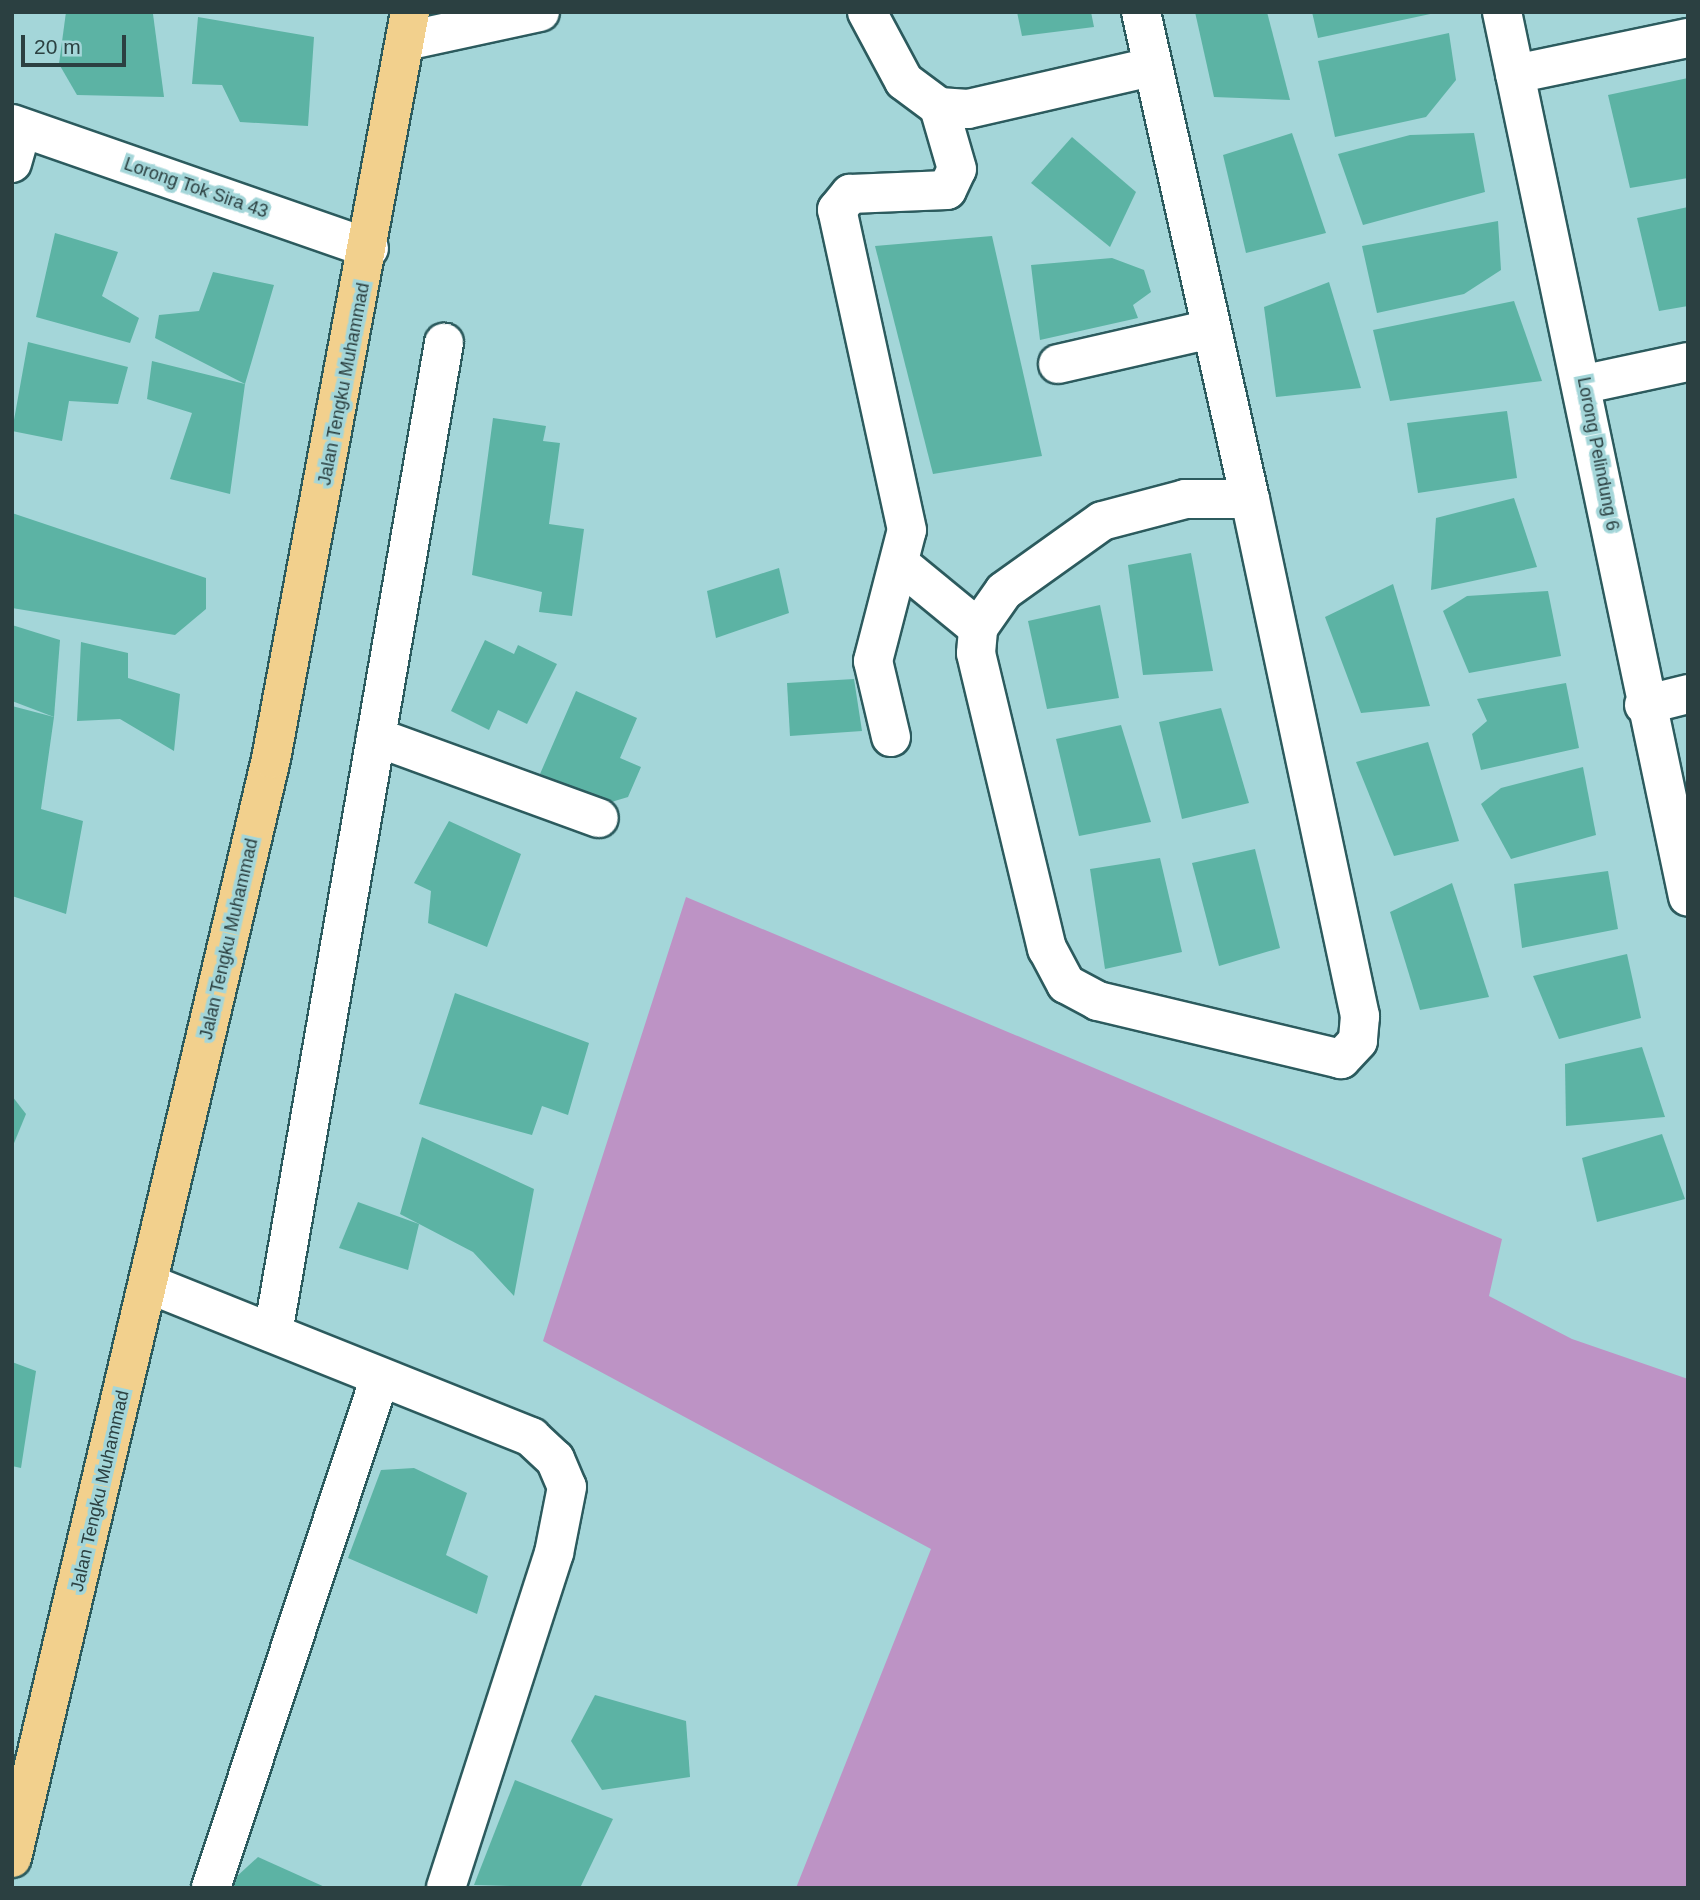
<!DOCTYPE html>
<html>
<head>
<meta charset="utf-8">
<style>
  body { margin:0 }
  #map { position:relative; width:1700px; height:1900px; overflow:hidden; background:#a4d6d9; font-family:Arial,sans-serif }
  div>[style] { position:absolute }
  .green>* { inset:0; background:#bd93c5 }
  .building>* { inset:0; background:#5cb3a4 }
  .roads { filter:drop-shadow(2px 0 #2c5b5e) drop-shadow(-2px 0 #2c5b5e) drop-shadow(0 2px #2c5b5e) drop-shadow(0 -2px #2c5b5e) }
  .minor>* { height:38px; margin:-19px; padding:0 19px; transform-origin:19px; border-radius:19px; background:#fff }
  .major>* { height:38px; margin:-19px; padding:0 19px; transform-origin:19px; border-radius:19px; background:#f2d08d }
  span { translate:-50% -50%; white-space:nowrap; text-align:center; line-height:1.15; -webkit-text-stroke:7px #a4d6d9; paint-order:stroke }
  .street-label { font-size:18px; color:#2b4041 }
  .frame { position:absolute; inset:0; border:14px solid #2b4041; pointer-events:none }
  .scale { position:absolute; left:21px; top:35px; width:105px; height:32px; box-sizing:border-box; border:4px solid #2b4041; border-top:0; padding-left:9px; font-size:21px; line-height:24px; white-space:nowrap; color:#2b4041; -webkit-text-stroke:5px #a4d6d9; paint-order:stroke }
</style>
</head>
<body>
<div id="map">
  <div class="green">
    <div style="clip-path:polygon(686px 897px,1502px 1239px,1489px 1296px,1572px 1339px,1688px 1379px,1688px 1888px,796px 1888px,931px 1549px,543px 1341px)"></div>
  </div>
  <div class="building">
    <div style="clip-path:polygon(66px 12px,153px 14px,164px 97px,77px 95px,59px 64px)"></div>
    <div style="clip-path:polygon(1017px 12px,1091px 12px,1094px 27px,1022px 36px)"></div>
    <div style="clip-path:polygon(1195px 12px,1267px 12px,1290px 100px,1214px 97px)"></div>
    <div style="clip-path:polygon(1312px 12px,1435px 12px,1435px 13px,1318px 38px)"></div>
    <div style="clip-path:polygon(198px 17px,314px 37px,308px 126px,240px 122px,222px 85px,192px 84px)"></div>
    <div style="clip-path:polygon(1449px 33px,1456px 80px,1426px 117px,1335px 137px,1318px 61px)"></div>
    <div style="clip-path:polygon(1688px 78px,1688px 178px,1630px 188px,1608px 95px)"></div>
    <div style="clip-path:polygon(1292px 133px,1326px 233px,1246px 253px,1223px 155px)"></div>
    <div style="clip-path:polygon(1474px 133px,1485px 192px,1363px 225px,1338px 154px,1410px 135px)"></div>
    <div style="clip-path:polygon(1072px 137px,1136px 192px,1110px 247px,1031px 183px)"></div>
    <div style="clip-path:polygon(1688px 207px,1688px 306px,1659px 311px,1637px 218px)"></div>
    <div style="clip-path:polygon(1498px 221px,1501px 270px,1464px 294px,1377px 313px,1362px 246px)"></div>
    <div style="clip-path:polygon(55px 233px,118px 252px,102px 296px,139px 318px,130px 343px,36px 317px)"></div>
    <div style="clip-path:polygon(992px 236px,1042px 456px,933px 474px,875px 246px)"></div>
    <div style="clip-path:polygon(1112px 258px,1144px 270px,1151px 292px,1133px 305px,1138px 318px,1040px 340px,1031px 265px)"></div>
    <div style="clip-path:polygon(213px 272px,274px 285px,245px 384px,155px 338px,159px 315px,199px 311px)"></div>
    <div style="clip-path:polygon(1329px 282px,1361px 388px,1276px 397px,1264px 307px)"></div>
    <div style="clip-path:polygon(1514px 301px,1542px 381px,1390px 401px,1373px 330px)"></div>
    <div style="clip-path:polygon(28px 342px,128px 367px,118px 404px,69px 401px,62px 441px,12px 431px)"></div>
    <div style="clip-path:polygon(152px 361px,245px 384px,230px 494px,170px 479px,192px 413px,147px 399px)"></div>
    <div style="clip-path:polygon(1507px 411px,1517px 478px,1418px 493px,1407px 423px)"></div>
    <div style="clip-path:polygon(493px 418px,546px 426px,543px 441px,560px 443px,549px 524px,584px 529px,572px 616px,539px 612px,542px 592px,472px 575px)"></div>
    <div style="clip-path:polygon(1514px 498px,1537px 567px,1431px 590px,1436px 518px)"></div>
    <div style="clip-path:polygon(12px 513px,206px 578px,206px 609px,175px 635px,12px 608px)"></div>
    <div style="clip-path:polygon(1191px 553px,1213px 671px,1143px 675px,1128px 565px)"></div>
    <div style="clip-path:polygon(779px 568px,789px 613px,716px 638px,707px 591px)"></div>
    <div style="clip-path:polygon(1393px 584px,1430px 706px,1361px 713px,1325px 617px)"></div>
    <div style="clip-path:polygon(1548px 591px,1561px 656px,1469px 673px,1443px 611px,1467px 596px)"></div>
    <div style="clip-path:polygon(1100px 605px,1119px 698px,1047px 709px,1028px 621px)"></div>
    <div style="clip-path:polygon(12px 625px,60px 640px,54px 717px,12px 701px)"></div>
    <div style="clip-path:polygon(485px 640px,514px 654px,518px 645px,557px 664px,527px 724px,498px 710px,489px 730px,451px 711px)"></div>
    <div style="clip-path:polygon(81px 642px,128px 653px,128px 678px,180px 694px,174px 751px,120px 719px,77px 721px)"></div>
    <div style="clip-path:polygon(854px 679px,862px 731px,790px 736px,787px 683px)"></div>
    <div style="clip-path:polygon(1566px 683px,1579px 748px,1481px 770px,1472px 734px,1487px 721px,1477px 699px)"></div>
    <div style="clip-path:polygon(576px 691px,637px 718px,620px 758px,641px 767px,628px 797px,608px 803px,540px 774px)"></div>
    <div style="clip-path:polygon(12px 706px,54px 717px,41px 809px,83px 821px,66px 914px,12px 896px)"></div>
    <div style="clip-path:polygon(1221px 708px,1249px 803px,1182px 819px,1159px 722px)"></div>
    <div style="clip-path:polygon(1121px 725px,1151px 822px,1079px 836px,1056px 739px)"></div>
    <div style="clip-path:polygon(1428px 742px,1459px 841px,1394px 856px,1356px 762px)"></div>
    <div style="clip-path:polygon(1583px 767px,1596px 835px,1511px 859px,1481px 804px,1501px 788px)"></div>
    <div style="clip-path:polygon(449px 821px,521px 854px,487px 947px,428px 923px,431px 891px,414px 883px)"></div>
    <div style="clip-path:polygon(1255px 849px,1280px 948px,1219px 966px,1192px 863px)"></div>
    <div style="clip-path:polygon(1160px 858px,1182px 952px,1105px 969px,1090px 869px)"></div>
    <div style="clip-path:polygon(1608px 871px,1618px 929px,1522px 948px,1514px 884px)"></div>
    <div style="clip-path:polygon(1452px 883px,1489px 997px,1420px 1010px,1390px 912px)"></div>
    <div style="clip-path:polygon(1627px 954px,1641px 1018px,1559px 1039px,1533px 976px)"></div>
    <div style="clip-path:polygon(455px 993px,589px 1043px,568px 1115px,542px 1106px,532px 1135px,419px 1104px)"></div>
    <div style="clip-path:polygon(1642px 1047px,1665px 1117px,1566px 1126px,1565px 1064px)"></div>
    <div style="clip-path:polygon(12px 1096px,26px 1114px,12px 1148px)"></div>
    <div style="clip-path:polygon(1662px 1134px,1685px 1199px,1597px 1222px,1582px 1158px)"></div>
    <div style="clip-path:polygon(422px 1137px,534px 1189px,514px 1296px,473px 1252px,400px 1214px)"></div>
    <div style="clip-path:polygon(358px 1202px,419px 1224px,408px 1270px,339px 1248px)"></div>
    <div style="clip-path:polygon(12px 1362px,36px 1371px,21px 1468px,12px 1466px)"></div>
    <div style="clip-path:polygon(414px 1468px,467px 1493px,446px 1555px,488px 1576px,477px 1614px,348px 1558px,381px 1470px)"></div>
    <div style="clip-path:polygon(595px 1695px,686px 1721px,690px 1777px,602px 1790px,571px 1741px)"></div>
    <div style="clip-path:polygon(515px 1780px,613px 1819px,580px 1888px,474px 1885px)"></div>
    <div style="clip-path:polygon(258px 1857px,327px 1888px,224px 1888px)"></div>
  </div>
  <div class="roads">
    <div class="minor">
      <div style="left:867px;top:12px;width:78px;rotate:61.8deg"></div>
      <div style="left:904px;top:81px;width:44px;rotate:36.6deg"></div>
      <div style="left:939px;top:107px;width:29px;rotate:4deg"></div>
      <div style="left:968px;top:109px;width:189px;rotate:-12.9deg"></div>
      <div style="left:1141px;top:12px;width:499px;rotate:77.4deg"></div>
      <div style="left:1250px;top:499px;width:529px;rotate:77.99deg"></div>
      <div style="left:1360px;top:1016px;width:25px;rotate:95deg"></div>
      <div style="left:1358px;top:1041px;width:25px;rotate:133deg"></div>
      <div style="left:1341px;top:1059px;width:250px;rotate:-166.6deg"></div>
      <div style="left:1098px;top:1001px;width:36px;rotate:-152deg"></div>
      <div style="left:1066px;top:984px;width:40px;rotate:-118deg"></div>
      <div style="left:1047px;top:949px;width:304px;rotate:-103.5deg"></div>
      <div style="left:976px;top:653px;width:25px;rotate:-85deg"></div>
      <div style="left:978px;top:628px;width:45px;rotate:-54.9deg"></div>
      <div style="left:1004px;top:591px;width:120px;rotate:-35.5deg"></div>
      <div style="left:1102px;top:521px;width:86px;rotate:-14.8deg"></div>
      <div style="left:1185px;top:499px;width:65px"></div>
      <div style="left:1502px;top:12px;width:904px;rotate:78.13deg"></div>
      <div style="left:406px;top:41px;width:137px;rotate:-12.2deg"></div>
      <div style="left:1515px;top:74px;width:177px;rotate:-11.8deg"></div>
      <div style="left:12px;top:124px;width:378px;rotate:19.2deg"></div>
      <div style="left:12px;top:163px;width:36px;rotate:-74deg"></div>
      <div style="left:1058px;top:364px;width:157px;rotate:-12.9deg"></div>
      <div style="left:1585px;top:384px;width:105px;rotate:-12.1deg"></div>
      <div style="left:900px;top:564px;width:101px;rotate:39.4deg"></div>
      <div style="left:1644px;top:705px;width:45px;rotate:-14deg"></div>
      <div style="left:376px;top:737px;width:237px;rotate:20deg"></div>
      <div style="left:891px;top:737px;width:78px;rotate:-103.3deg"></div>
      <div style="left:873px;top:661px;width:135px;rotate:-75.5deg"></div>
      <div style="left:907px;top:530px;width:328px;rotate:-102.3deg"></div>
      <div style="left:837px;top:210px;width:21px;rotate:-51deg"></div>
      <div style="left:850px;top:194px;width:97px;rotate:-2.4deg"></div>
      <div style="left:947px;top:190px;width:23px;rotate:-65deg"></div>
      <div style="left:957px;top:169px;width:65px;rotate:-106.2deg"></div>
      <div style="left:149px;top:1284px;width:412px;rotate:21.8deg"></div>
      <div style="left:531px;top:1437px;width:33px;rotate:43deg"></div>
      <div style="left:555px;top:1459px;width:30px;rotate:67deg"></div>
      <div style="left:567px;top:1487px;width:67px;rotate:101.1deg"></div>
      <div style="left:554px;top:1553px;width:352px;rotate:107.9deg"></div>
      <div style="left:273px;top:1333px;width:1005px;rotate:-80.2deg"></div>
      <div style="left:211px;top:1888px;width:538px;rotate:-71.7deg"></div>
    </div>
    <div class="major">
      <div style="left:12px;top:1858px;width:1129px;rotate:-76.74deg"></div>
      <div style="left:271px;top:759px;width:760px;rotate:-79.46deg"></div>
    </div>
  </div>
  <div class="street-label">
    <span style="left:196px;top:188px;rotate:19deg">Lorong Tok Sira 43</span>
    <span style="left:344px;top:384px;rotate:-79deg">Jalan Tengku Muhammad</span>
    <span style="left:1598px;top:454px;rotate:79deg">Lorong Pelindung 6</span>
    <span style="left:229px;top:939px;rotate:-77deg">Jalan Tengku Muhammad</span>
    <span style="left:100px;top:1491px;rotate:-77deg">Jalan Tengku Muhammad</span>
  </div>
  <div class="frame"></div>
  <div class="scale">20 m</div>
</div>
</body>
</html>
